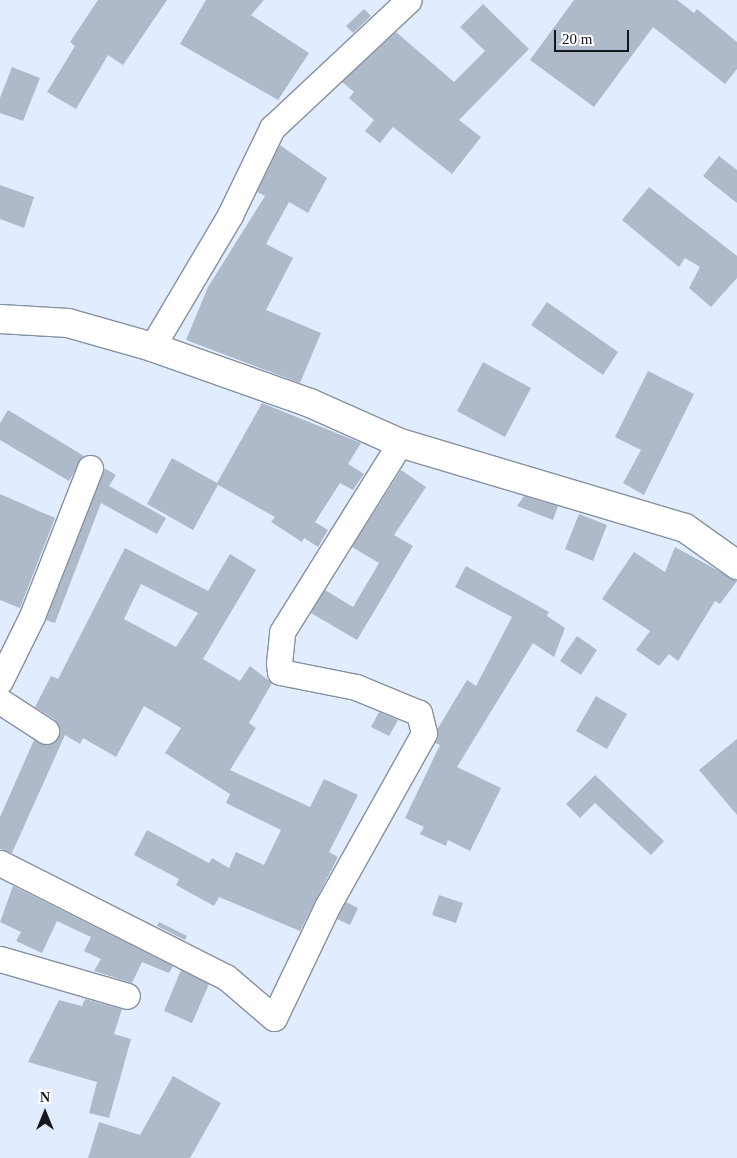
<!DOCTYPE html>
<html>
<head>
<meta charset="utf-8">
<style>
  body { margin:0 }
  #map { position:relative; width:737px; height:1158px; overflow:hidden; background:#e1edfe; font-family:Georgia,serif }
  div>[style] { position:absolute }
  .building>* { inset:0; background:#aebaca }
  .roads { filter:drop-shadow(1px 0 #8691a0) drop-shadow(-1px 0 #8691a0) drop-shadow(0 1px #8691a0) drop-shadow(0 -1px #8691a0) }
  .street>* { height:25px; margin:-12.5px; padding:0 12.5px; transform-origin:12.5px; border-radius:12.5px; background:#fff }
  .secondary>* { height:28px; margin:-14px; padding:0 14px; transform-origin:14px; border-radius:14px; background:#fff }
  span { translate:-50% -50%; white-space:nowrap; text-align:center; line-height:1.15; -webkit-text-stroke:4px #fff; paint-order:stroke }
  .north { position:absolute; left:20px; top:1088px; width:50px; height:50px; -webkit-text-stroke:4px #fff; paint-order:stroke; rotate:0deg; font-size:14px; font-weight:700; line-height:20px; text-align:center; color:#14181e }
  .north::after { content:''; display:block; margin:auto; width:18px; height:22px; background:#14181e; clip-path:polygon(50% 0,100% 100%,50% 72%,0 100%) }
  .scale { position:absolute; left:554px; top:30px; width:75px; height:22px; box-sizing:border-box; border:2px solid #14181e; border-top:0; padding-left:6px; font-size:15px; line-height:18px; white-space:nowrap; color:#14181e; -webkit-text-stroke:4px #fff; paint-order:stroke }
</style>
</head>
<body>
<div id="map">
  <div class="building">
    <div style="clip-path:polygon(98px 0,167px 0,123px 65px,108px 55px,76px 109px,47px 92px,75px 46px,70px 42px)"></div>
    <div style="clip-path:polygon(206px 0,264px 0,251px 15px,309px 53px,278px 100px,180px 44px)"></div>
    <div style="clip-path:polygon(574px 0,677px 0,694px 13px,697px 9px,737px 42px,737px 69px,725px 84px,653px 27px,594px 107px,530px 60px)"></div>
    <div style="clip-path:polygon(483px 4px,529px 49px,459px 120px,481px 137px,452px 174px,393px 127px,380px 143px,365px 131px,374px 120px,349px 98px,354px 92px,342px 82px,396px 32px,454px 82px,485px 51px,460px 27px)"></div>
    <div style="clip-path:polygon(364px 9px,371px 16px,353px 33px,346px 26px)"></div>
    <div style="clip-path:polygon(12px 67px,40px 78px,23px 121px,0 113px,0 98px)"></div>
    <div style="clip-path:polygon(280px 145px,327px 178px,308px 213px,289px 202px,266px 244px,293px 258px,266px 310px,321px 333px,300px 383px,186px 340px,208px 287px,265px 196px,257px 192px)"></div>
    <div style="clip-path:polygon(719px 156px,737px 170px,737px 203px,703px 176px)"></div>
    <div style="clip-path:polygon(0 185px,34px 197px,24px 228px,0 219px)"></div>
    <div style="clip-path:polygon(649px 187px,737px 256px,737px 278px,711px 307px,689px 288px,700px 267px,685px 258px,679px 267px,622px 220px)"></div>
    <div style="clip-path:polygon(547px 302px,618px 352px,603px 375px,531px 325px)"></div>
    <div style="clip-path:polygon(483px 362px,531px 388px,505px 437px,457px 411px)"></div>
    <div style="clip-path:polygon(648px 371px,694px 394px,644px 495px,623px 483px,641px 450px,615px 437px)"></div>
    <div style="clip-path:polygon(262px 403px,361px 443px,348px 464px,364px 474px,353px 490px,340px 483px,315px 522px,328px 530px,318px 547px,304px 538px,302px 542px,271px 522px,275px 517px,218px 485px,193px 530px,147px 504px,172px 458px,217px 483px)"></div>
    <div style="clip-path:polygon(8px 410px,84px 456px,69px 481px,0 440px,0 423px)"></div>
    <div style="clip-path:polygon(104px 468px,116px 475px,109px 486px,166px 518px,157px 534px,101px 503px,55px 623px,46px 620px)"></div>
    <div style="clip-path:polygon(401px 470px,426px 487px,394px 535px,413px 546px,357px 640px,311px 613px,325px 590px,353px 607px,379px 563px,352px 547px)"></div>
    <div style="clip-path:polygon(0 494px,55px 518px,20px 608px,0 600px)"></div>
    <div style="clip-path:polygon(524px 496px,558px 506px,553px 520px,517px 506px)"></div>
    <div style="clip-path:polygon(579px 514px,607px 525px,593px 561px,565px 549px)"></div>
    <div style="clip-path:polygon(675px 547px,737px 581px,720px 604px,715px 601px,678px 661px,669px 654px,659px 666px,636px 650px,650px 631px,602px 599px,634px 552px,665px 572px)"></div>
    <div style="clip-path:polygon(evenodd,125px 548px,208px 591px,230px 554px,256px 570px,203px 659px,240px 681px,250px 666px,272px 683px,249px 723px,256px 728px,230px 770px,310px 807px,324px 779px,358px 795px,329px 852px,338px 857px,300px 931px,219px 897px,214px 906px,176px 885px,179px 879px,134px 855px,147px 830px,209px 863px,212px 858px,229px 868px,236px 852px,264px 865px,281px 830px,226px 803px,230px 794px,165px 753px,181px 728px,144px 706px,116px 757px,83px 738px,80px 744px,65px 735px,12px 853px,0 849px,0 817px,34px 740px,52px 744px,60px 732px,54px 719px,35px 707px,51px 676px,58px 679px,125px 548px,141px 584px,198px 613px,176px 647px,124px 619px,141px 584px)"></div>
    <div style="clip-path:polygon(466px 566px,549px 612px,547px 616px,565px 628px,554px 657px,533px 643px,457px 767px,501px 788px,470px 851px,448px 840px,446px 846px,420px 834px,424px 827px,405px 818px,440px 745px,435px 743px,438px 728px,467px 680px,476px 686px,512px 617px,455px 587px)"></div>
    <div style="clip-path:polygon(577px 636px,597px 650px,581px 675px,560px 661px)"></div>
    <div style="clip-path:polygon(596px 696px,627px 714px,607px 749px,576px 731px)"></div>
    <div style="clip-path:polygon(379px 712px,398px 720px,389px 736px,371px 727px)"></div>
    <div style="clip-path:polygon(737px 739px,737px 815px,699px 770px)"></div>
    <div style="clip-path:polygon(595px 775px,664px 841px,651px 855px,595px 803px,580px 818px,566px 804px)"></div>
    <div style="clip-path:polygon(13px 886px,173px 966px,169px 973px,142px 962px,132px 983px,94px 971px,101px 959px,84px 951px,91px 937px,57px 921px,42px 953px,16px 941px,21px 932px,0 922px)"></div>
    <div style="clip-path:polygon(439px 895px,463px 903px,456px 923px,432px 915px)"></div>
    <div style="clip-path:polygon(346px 902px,358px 908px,350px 925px,337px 919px)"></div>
    <div style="clip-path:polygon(159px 922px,187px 936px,185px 940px,157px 926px)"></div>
    <div style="clip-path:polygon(181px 970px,209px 984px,192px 1023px,164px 1011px)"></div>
    <div style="clip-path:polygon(85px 999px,122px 1009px,114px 1034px,131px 1039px,109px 1118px,89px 1113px,97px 1082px,28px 1062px,59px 1000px,82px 1006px)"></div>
    <div style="clip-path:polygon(173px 1076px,221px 1103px,190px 1158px,88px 1158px,99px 1122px,140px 1135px)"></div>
  </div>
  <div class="roads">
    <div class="street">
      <div style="left:152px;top:347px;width:153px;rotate:-59.4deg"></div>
      <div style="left:230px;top:215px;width:97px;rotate:-64.2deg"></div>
      <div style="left:272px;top:128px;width:187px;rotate:-43.1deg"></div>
      <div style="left:0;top:681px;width:72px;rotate:-63.8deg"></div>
      <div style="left:32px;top:616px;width:159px;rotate:-68.6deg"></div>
      <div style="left:0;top:701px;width:55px;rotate:33.1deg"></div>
      <div style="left:0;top:863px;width:253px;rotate:26.8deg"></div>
      <div style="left:226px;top:977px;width:63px;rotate:40.5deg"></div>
      <div style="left:274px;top:1018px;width:125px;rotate:-64.5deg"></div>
      <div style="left:328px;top:905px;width:197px;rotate:-60.8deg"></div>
      <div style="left:424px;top:733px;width:21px;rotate:-104deg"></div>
      <div style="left:419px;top:713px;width:68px;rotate:-157.6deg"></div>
      <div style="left:356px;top:687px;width:77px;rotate:-168.8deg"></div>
      <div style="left:280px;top:672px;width:9px;rotate:-96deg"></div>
      <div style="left:279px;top:663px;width:31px;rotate:-84deg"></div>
      <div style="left:282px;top:632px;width:223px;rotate:-58deg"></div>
      <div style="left:0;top:959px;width:132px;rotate:16.2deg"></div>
    </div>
    <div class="secondary">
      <div style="left:0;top:319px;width:68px;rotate:3.4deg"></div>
      <div style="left:68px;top:323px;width:87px;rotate:15.9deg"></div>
      <div style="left:152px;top:347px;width:168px;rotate:19.5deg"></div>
      <div style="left:310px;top:403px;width:98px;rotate:24deg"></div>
      <div style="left:400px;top:443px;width:297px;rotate:16.6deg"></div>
      <div style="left:685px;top:528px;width:64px;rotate:35.4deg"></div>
    </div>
  </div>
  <div class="north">N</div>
  <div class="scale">20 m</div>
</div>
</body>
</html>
